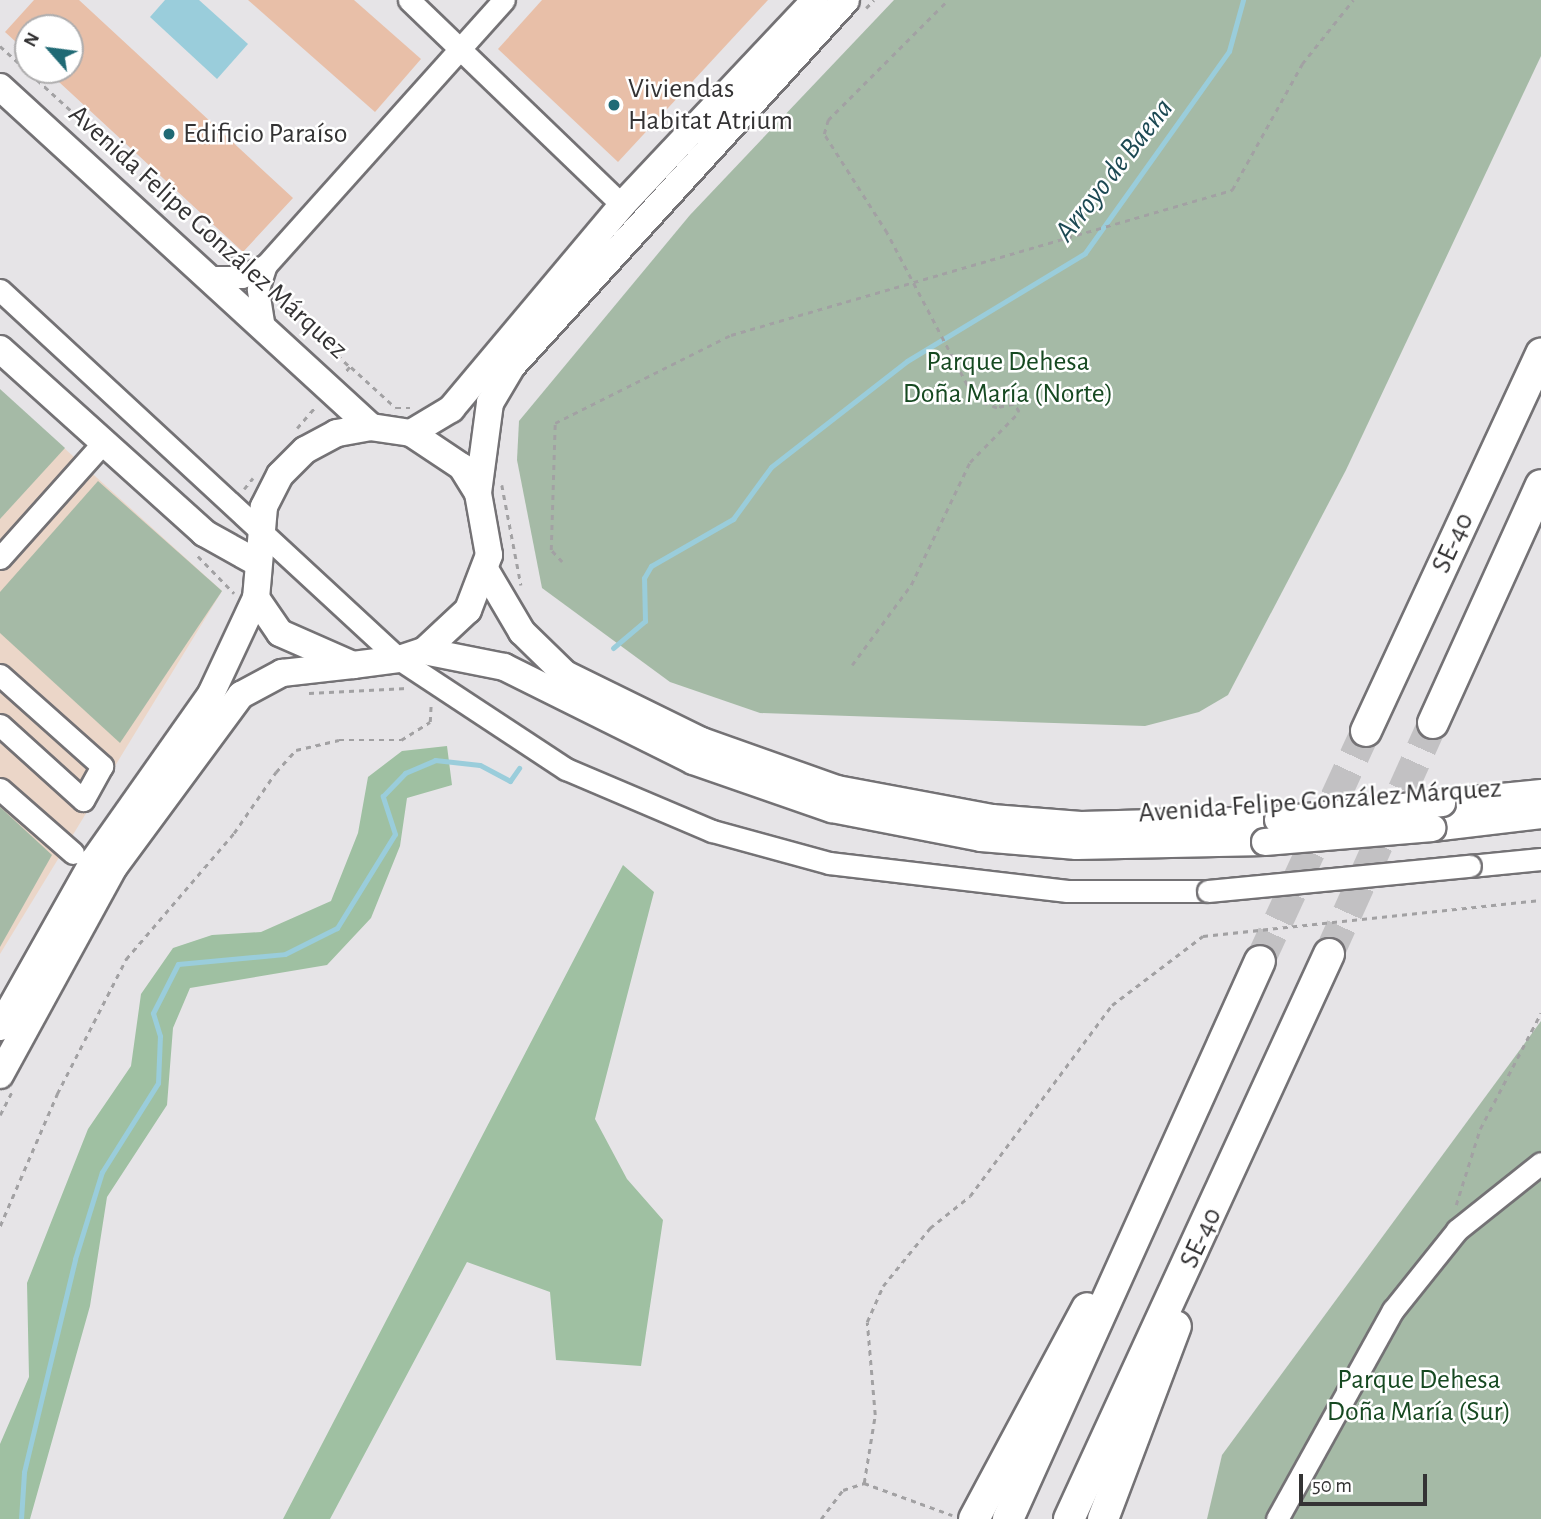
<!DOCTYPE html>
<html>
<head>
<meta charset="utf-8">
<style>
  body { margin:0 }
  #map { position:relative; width:1541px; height:1519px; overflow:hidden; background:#e6e4e7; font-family:"Alegreya Sans",sans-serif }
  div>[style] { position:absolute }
  .commercial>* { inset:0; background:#ebd6c8 }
  .green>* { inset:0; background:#a5baa6 }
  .forest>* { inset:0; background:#9fc0a2 }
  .water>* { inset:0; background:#9acddb }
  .stream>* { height:5px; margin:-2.5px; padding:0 2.5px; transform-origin:2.5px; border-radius:2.5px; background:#9acddb }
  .building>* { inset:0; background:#e8bfa8 }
  .highway-tunnel>* { height:30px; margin-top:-15px; transform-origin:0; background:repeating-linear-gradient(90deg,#c2c1c3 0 30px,transparent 0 45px) }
  .path>* { height:2.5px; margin-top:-1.25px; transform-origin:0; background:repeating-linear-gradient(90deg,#a2a1a3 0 5px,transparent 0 10px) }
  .roads { filter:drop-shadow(2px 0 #747275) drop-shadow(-2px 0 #747275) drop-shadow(0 2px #747275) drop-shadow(0 -2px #747275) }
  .minor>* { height:21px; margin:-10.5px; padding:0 10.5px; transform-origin:10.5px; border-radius:10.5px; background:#fff }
  .major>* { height:26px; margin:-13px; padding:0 13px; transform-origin:13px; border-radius:13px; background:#fff }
  .highway>* { height:30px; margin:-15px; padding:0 15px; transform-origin:15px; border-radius:15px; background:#fff }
  .bridges { filter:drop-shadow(2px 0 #747275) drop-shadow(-2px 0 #747275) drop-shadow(0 2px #747275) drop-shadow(0 -2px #747275) }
  .minor-bridge>* { height:21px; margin:-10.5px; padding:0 10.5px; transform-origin:10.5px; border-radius:10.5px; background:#fff }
  .major-bridge>* { height:26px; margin:-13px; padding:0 13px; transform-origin:13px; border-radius:13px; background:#fff }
  .dots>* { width:19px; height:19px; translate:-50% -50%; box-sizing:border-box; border:4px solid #fff; border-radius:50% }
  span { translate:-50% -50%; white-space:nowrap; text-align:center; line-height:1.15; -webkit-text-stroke:5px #fff; paint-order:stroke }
  .poi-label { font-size:28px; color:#343334 }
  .left { translate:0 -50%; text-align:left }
  .street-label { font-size:28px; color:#343334 }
  .park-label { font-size:28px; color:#164921 }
  .water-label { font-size:30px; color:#1c4953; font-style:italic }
  .north { position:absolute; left:14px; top:14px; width:70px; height:70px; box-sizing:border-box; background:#fff; border:2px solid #aeadae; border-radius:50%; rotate:298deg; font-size:19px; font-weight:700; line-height:28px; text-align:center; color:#343334 }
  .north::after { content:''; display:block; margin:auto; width:24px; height:32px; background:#206a75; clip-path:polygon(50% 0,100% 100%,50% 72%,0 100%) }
  .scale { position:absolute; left:1299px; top:1474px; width:128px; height:32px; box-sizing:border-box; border:4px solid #343334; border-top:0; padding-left:9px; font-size:21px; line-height:24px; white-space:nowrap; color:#343334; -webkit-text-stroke:5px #fff; paint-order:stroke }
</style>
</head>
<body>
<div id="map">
  <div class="commercial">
    <div style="clip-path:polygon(0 390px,222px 591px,0 954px)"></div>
  </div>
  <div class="green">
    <div style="clip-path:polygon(894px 0,1541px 0,1541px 56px,1346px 470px,1228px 695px,1199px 712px,1145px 726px,760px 713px,670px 682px,542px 588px,517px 460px,519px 421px,690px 215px)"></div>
    <div style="clip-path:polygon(0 389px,65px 448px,0 519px)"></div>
    <div style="clip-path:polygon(98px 481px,222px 591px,120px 743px,0 633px,0 592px)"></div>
    <div style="clip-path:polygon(0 807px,52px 855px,0 947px)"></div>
    <div style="clip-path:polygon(1541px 1021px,1541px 1519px,1207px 1519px,1222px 1455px)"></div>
  </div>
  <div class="forest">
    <div style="clip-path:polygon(447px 746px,452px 785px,407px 798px,400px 846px,371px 918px,327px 965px,190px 988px,173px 1028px,167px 1105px,107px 1197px,90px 1306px,30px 1519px,0 1519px,0 1444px,29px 1377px,27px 1283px,88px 1129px,131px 1066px,141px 994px,173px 948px,212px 935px,261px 932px,331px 901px,358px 833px,368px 777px,402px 751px)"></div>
    <div style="clip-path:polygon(623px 865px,654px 892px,595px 1119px,627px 1179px,663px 1220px,641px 1366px,556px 1360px,550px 1292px,467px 1262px,330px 1519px,283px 1519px)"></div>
  </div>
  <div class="water">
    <div style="clip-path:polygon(165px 0,199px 0,248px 44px,217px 79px,150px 17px)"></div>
  </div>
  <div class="stream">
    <div style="left:613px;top:648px;width:42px;rotate:-40.2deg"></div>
    <div style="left:645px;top:621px;width:43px;rotate:-91.3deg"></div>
    <div style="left:644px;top:578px;width:14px;rotate:-60deg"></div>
    <div style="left:651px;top:566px;width:95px;rotate:-29.8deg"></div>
    <div style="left:733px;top:519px;width:64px;rotate:-53.8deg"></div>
    <div style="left:771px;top:467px;width:172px;rotate:-37.9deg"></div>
    <div style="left:907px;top:361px;width:208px;rotate:-31.2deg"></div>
    <div style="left:1085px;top:253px;width:248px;rotate:-54.5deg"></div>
    <div style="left:1229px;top:51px;width:53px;rotate:-74.6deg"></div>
    <div style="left:21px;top:1519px;width:47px;rotate:-86.3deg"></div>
    <div style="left:24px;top:1472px;width:219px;rotate:-76.5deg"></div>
    <div style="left:75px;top:1259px;width:91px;rotate:-72.8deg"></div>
    <div style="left:102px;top:1172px;width:105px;rotate:-57.8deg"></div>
    <div style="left:158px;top:1083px;width:47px;rotate:-87.6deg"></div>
    <div style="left:160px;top:1036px;width:24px;rotate:-107deg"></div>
    <div style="left:153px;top:1013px;width:55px;rotate:-63deg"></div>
    <div style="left:178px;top:964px;width:107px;rotate:-5.3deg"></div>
    <div style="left:285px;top:954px;width:58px;rotate:-26.6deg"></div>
    <div style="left:337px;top:928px;width:110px;rotate:-58.3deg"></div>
    <div style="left:395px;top:834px;width:40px;rotate:-108deg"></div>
    <div style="left:383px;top:796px;width:32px;rotate:-46deg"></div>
    <div style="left:405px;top:773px;width:33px;rotate:-23deg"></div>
    <div style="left:435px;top:760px;width:45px;rotate:6.3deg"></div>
    <div style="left:480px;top:765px;width:34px;rotate:28deg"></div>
    <div style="left:510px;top:781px;width:16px;rotate:-55deg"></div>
  </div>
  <div class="building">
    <div style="clip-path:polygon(34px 0,79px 0,293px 198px,243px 252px,46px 70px,70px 70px,70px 28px,28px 28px,28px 53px,5px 32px)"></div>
    <div style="clip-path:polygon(248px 0,354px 0,421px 59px,375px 112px)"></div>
    <div style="clip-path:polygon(542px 0,768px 0,618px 162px,498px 49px)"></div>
  </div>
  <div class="highway-tunnel">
    <div style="left:1329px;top:954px;width:253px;rotate:-65.8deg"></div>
    <div style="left:1260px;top:961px;width:253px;rotate:-65.3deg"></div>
  </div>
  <div class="path">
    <div style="left:866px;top:8px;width:11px;rotate:-45deg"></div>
    <div style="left:0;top:46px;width:315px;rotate:42.3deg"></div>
    <div style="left:279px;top:300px;width:98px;rotate:43.3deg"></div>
    <div style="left:350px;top:367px;width:8px;rotate:130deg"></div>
    <div style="left:351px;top:367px;width:61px;rotate:42.3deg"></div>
    <div style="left:396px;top:408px;width:14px"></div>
    <div style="left:297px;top:428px;width:28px;rotate:-49deg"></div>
    <div style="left:502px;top:485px;width:102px;rotate:79.2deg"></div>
    <div style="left:244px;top:489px;width:14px;rotate:-51deg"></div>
    <div style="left:198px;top:556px;width:52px;rotate:45.8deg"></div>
    <div style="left:562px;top:562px;width:16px;rotate:-133deg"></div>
    <div style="left:551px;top:550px;width:127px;rotate:-88.2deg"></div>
    <div style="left:555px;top:423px;width:197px;rotate:-26.6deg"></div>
    <div style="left:731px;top:335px;width:522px;rotate:-16.14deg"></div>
    <div style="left:1232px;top:190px;width:144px;rotate:-60.9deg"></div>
    <div style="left:1302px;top:64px;width:82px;rotate:-51.4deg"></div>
    <div style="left:852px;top:665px;width:99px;rotate:-53.6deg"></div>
    <div style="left:911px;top:585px;width:136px;rotate:-64.4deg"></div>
    <div style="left:970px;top:462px;width:70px;rotate:-45.6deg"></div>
    <div style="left:1019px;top:412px;width:9px;rotate:-122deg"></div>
    <div style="left:1014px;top:404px;width:17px;rotate:167deg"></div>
    <div style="left:997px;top:408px;width:18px;rotate:-158deg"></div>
    <div style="left:980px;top:401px;width:21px;rotate:-129deg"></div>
    <div style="left:967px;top:385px;width:172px;rotate:-117.8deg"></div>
    <div style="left:887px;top:233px;width:117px;rotate:-122.5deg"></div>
    <div style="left:824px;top:134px;width:15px;rotate:-74deg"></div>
    <div style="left:828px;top:120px;width:170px;rotate:-45deg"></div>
    <div style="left:309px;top:693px;width:98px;rotate:-2.9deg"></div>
    <div style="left:0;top:1115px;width:25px;rotate:-63deg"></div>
    <div style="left:1456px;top:1205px;width:80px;rotate:-72.5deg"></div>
    <div style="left:1480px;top:1129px;width:131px;rotate:-62.3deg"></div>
    <div style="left:0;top:1226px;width:144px;rotate:-66.6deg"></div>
    <div style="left:57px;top:1094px;width:152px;rotate:-62.9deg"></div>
    <div style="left:126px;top:959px;width:166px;rotate:-49.4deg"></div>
    <div style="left:234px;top:833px;width:74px;rotate:-55.5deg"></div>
    <div style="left:276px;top:772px;width:30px;rotate:-48deg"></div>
    <div style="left:296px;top:750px;width:44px;rotate:-13.1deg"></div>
    <div style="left:339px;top:740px;width:62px"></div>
    <div style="left:401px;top:740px;width:34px;rotate:-32deg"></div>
    <div style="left:430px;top:722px;width:20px;rotate:-87deg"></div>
    <div style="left:864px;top:1483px;width:69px;rotate:-80.8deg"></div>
    <div style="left:875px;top:1415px;width:93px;rotate:-94.9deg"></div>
    <div style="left:867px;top:1322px;width:39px;rotate:-66deg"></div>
    <div style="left:883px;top:1286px;width:75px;rotate:-51deg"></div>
    <div style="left:930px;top:1228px;width:51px;rotate:-38.7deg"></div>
    <div style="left:970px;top:1196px;width:238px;rotate:-53.4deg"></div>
    <div style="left:1112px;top:1005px;width:114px;rotate:-37.2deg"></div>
    <div style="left:1203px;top:936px;width:340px;rotate:-6.1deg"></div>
    <div style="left:821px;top:1519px;width:36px;rotate:-53deg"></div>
    <div style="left:843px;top:1490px;width:22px;rotate:-18deg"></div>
    <div style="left:864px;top:1483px;width:94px;rotate:20deg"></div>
  </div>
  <div class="roads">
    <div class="minor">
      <div style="left:409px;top:0;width:296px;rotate:43.9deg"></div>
      <div style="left:214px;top:277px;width:28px"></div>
      <div style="left:242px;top:277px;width:27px;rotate:-27deg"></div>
      <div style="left:266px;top:265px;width:356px;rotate:-48.1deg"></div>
      <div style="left:0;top:290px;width:543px;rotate:42.76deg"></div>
      <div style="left:399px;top:659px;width:200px;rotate:33.4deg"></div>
      <div style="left:566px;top:769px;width:159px;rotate:23deg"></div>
      <div style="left:712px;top:831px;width:121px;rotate:15.3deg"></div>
      <div style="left:829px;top:863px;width:240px;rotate:6.7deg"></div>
      <div style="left:1067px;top:891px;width:141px"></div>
      <div style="left:263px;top:322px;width:33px;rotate:-99deg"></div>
      <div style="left:258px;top:289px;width:25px;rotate:-72deg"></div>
      <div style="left:0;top:558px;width:153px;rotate:-48.2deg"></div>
      <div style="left:0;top:675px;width:137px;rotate:41.7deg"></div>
      <div style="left:102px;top:766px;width:39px;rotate:119deg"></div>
      <div style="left:83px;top:800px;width:112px;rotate:-137.9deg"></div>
      <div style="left:0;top:789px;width:97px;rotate:41.2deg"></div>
      <div style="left:1470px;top:866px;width:71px;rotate:-5.6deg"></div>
      <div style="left:1277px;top:1519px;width:239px;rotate:-61deg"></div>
      <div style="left:1393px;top:1310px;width:102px;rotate:-51.3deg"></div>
      <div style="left:1457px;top:1230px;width:107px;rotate:-38.6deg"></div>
    </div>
    <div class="major">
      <div style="left:0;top:87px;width:503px;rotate:42.5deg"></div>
      <div style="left:0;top:349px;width:275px;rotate:42deg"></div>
      <div style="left:204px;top:533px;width:60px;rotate:29.1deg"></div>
      <div style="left:411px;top:433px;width:47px;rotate:-31deg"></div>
      <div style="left:451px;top:409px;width:266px;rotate:-50deg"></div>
      <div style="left:622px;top:205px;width:282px;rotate:-46.7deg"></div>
      <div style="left:478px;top:493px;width:91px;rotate:-82.4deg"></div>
      <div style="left:490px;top:403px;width:43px;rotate:-59.3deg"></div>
      <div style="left:512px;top:366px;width:495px;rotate:-47.6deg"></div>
      <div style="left:486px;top:571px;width:71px;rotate:59.5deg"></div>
      <div style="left:522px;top:632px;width:60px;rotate:44.3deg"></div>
      <div style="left:565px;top:674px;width:153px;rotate:26.1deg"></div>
      <div style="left:702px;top:741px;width:143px;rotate:19.6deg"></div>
      <div style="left:837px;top:789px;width:158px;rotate:10.6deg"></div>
      <div style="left:992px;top:818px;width:89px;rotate:4.5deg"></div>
      <div style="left:1081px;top:825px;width:197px;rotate:-1.5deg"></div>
      <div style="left:424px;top:651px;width:82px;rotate:11.3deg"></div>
      <div style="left:504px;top:667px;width:211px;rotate:26.4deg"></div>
      <div style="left:693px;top:761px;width:147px;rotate:19.1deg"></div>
      <div style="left:832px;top:809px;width:152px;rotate:11deg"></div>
      <div style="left:981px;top:838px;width:96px;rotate:4.8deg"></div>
      <div style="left:1077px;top:846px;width:188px;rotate:-1.2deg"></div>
      <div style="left:1442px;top:803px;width:100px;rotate:-5.8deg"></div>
      <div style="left:1432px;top:828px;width:110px;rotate:-6.8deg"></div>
      <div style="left:0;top:1027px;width:192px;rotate:-60.6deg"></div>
      <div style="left:94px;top:860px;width:203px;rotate:-54.8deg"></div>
      <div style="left:211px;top:694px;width:106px;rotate:-64.9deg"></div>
      <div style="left:0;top:1075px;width:237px;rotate:-61.3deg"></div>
      <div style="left:114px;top:867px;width:214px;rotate:-53.6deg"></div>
      <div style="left:241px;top:695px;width:47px;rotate:-28.2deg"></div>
      <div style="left:282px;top:673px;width:71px;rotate:-6.4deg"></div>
      <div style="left:353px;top:665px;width:46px;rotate:-7.4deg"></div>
      <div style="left:399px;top:659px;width:26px;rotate:-18deg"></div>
      <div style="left:424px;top:651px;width:60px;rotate:-43deg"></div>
      <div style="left:468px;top:610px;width:59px;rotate:-69.1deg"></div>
      <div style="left:489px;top:555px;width:63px;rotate:-100.1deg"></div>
      <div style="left:478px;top:493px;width:31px;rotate:-122deg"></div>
      <div style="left:462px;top:467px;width:61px;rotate:-146.3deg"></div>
      <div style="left:411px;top:433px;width:40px;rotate:-171.5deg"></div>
      <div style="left:371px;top:427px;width:35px;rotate:170deg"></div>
      <div style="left:337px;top:433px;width:36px;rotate:152deg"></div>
      <div style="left:305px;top:450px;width:35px;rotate:135deg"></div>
      <div style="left:280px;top:475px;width:36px;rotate:117deg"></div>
      <div style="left:264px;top:507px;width:91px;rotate:95deg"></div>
      <div style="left:256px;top:598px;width:42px;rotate:55.6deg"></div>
      <div style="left:280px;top:633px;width:80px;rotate:23.7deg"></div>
    </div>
    <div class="highway">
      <div style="left:1433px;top:723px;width:261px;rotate:-65.6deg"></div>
      <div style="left:1366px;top:731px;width:416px;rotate:-65.1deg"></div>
      <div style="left:974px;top:1519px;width:239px;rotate:-61.8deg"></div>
      <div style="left:1008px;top:1519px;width:612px;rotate:-65.7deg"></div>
      <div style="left:1069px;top:1519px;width:622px;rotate:-65.29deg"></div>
      <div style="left:1103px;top:1519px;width:206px;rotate:-69.3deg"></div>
    </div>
  </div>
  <div class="bridges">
    <div class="minor-bridge">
      <div style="left:1208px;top:891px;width:263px;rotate:-5.5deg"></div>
    </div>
    <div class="major-bridge">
      <div style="left:1278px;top:820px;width:165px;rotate:-5.9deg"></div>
      <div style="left:1265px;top:842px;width:168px;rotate:-4.8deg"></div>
    </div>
  </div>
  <div class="dots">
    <div style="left:614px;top:105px;background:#206a75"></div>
    <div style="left:169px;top:134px;background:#206a75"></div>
  </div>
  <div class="poi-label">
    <span class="left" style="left:628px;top:105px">Viviendas<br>Habitat Atrium</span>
    <span class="left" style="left:183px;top:134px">Edificio Paraíso</span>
  </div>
  <div class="street-label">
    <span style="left:208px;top:232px;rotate:42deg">Avenida Felipe González Márquez</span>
    <span style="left:1453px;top:543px;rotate:-65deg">SE-40</span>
    <span style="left:1320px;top:801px;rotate:-4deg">Avenida Felipe González Márquez</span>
    <span style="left:1201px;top:1238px;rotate:-65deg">SE-40</span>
  </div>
  <div class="park-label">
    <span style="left:1008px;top:378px">Parque Dehesa<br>Doña María (Norte)</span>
    <span style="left:1419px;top:1396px">Parque Dehesa<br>Doña María (Sur)</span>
  </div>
  <div class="water-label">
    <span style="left:1114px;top:170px;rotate:-52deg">Arroyo de Baena</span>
  </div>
  <div class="north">N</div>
  <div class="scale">50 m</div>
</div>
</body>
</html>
